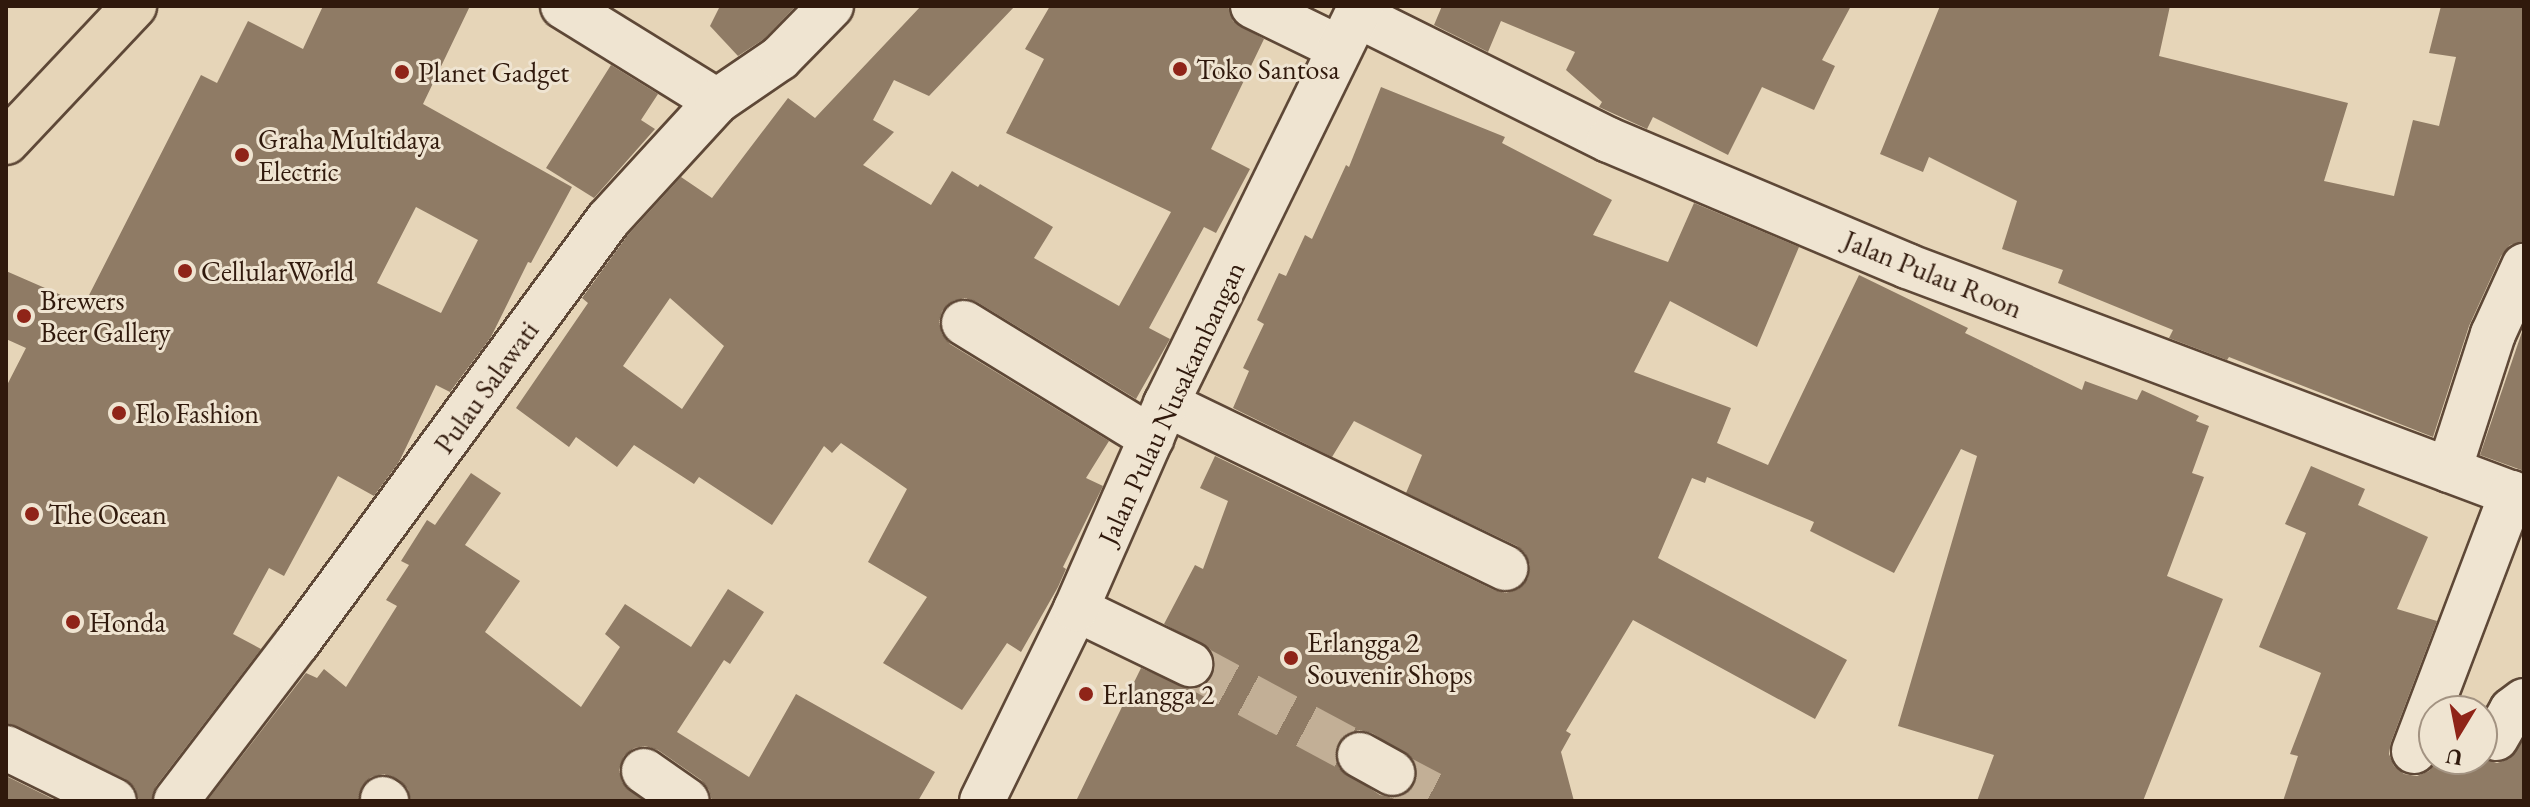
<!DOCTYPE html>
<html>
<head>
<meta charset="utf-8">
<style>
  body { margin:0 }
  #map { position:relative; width:2530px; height:807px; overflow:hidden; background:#e6d5b8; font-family:"EB Garamond",serif }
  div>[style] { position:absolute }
  .building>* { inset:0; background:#8f7b65 }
  .minor-tunnel>* { height:44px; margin-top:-22px; transform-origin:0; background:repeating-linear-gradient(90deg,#c2af96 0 44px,transparent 0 66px) }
  .roads { filter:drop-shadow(2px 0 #5e4837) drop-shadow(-2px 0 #5e4837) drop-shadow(0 2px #5e4837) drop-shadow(0 -2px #5e4837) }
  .minor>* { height:44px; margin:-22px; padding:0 22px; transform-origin:22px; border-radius:22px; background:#efe4d1 }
  .major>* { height:44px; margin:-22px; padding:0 22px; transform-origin:22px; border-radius:22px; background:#e6d5b8 }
  .dots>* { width:22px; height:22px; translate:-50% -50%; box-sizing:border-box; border:4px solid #efe4d1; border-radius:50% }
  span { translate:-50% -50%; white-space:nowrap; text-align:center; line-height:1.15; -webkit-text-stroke:6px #efe4d1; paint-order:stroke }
  .poi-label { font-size:28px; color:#30190c }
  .left { translate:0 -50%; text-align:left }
  .street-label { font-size:28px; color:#30190c }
  .frame { position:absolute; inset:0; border:8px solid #30190c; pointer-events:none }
  .north { position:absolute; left:2418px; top:695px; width:80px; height:80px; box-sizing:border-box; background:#efe4d1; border:2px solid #a39382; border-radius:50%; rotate:190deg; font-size:22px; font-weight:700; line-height:32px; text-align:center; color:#30190c }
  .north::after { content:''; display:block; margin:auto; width:28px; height:36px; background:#8f2418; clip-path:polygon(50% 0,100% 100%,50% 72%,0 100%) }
</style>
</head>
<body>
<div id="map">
  <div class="building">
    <div style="clip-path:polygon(evenodd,323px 6px,470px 6px,423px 104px,572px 187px,531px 263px,528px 262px,491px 337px,450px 392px,436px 385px,399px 462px,374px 496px,338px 476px,284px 576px,269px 568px,233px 634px,261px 649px,156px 786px,152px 801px,139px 801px,135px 788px,125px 779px,6px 723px,6px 387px,26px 348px,6px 339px,6px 271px,84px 305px,201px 75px,217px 83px,248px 21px,303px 49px,323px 6px,416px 207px,478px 240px,441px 313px,377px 283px,416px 207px)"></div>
    <div style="clip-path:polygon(720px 6px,796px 6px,764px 39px,738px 56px,710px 26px)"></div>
    <div style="clip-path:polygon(evenodd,921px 6px,1015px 6px,929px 96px,894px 80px,873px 120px,894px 132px,863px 165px,931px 205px,952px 171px,978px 187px,980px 184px,1053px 227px,1034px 258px,1119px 306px,1171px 212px,1006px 133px,1044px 59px,1025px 49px,1050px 6px,1228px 6px,1233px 21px,1264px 39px,1211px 149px,1250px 169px,1216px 233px,1204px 227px,1149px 328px,1170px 339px,1136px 399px,977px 302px,965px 298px,953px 301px,942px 311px,939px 322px,942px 334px,950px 344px,1109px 441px,1086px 478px,1103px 486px,1063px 567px,1066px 569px,1058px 587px,1021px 652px,1007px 643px,962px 710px,883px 663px,927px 597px,868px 562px,907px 489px,841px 443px,832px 453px,824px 446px,772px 525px,699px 477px,694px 484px,634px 445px,617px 467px,576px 437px,569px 447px,516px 408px,588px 303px,582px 298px,627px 236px,681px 177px,712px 198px,788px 98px,815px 118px,921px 6px,670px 298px,724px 346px,682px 409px,623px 366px,670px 298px)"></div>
    <div style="clip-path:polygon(1442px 6px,1851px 6px,1822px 60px,1835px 66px,1814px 110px,1762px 87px,1728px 155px,1653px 117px,1647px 129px,1599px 107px,1602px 102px,1566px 70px,1575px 52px,1501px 21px,1488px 52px,1434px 25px)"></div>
    <div style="clip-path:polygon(1940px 6px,2170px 6px,2159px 56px,2348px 103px,2324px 181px,2394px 196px,2413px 120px,2439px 126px,2456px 57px,2429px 53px,2441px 6px,2524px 6px,2524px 241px,2510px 245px,2501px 256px,2469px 326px,2433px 437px,2229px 357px,2227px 360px,2169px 338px,2173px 330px,2058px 283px,2063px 270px,2002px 249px,2017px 201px,1929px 157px,1923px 172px,1880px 154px)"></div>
    <div style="clip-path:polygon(611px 65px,658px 94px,641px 120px,655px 129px,594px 198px,546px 168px)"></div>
    <div style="clip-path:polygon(evenodd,1381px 87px,1505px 137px,1502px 143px,1612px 200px,1593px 235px,1668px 262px,1694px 203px,1799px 247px,1757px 347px,1670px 301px,1634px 372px,1731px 408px,1717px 443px,1768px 465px,1859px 275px,1968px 328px,1965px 333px,2082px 390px,2085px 381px,2137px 400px,2142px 390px,2199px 416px,2196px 421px,2209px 426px,2192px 473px,2204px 477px,2167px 576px,2223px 599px,2143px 801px,1977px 801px,1994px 755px,1898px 726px,1977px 456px,1961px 449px,1894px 573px,1810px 531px,1814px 522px,1707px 477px,1705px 483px,1692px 478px,1658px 558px,1847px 660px,1815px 719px,1633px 620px,1566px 731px,1571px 734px,1561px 752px,1574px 801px,1076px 801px,1141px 668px,1191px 689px,1205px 684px,1213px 674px,1215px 661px,1210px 649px,1164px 624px,1195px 565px,1203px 569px,1228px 501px,1200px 488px,1215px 456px,1494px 590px,1506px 593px,1518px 589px,1528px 578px,1530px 565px,1525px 553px,1517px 546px,1406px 493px,1422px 455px,1354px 421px,1332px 457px,1233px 408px,1249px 371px,1243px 368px,1264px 324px,1257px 320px,1279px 273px,1286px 276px,1305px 235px,1312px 239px,1346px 165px,1349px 167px,1381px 87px,1359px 730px,1372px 733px,1413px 760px,1417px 774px,1413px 786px,1405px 794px,1393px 798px,1380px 795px,1339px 768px,1335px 756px,1338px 743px,1347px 734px,1359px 730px)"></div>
    <div style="clip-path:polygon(2524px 326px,2524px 471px,2480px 455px)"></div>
    <div style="clip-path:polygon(2311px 466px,2365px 489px,2358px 505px,2428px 537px,2397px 609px,2437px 621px,2391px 742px,2389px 754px,2394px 766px,2404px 774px,2417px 776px,2429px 771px,2438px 759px,2482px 758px,2497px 763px,2509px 759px,2524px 739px,2524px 801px,2283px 801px,2298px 756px,2290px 754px,2321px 673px,2259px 647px,2306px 533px,2285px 524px)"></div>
    <div style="clip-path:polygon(471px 473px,501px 493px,465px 545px,520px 581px,485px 632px,581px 707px,620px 647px,605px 634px,625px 604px,691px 647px,728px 589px,764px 612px,730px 664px,724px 660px,677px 732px,749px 777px,796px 694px,935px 772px,918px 801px,712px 801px,709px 790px,701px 780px,658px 750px,645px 746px,634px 748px,624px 756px,619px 770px,622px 782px,643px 801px,411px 801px,408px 789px,400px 781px,384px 774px,371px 777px,363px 785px,359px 801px,207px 801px,306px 673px,317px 678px,324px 669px,346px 687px,397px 606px,386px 600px,409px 565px,401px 561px,427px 520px,435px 525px)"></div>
    <div style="clip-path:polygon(2461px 697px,2486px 706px,2482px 712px,2456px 711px)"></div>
    <div style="clip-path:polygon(6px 776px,57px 801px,6px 801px)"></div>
  </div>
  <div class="minor-tunnel">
    <div style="left:1190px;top:664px;width:193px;rotate:28.2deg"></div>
    <div style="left:1392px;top:773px;width:60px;rotate:27.8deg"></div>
  </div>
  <div class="roads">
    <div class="minor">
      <div style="left:563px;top:6px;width:181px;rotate:31.7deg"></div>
      <div style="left:1253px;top:6px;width:96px;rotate:26deg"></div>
      <div style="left:1357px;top:15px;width:281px;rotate:26.4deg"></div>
      <div style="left:1609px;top:140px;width:324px;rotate:22.9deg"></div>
      <div style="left:1907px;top:266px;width:659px;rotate:20.61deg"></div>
      <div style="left:964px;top:323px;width:220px;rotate:31.5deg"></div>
      <div style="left:1166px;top:404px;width:377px;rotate:25.8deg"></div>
      <div style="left:2449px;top:470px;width:143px;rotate:-72.1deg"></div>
      <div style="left:2493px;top:334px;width:75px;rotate:-65.5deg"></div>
      <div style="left:1076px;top:609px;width:127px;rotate:25.8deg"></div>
      <div style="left:2496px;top:738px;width:32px;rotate:-60deg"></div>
      <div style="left:2512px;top:710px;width:15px;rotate:-37deg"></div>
      <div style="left:6px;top:748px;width:120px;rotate:26.1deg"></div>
      <div style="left:2414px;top:751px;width:276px;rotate:-69.2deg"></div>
      <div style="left:1360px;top:755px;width:37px;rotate:29deg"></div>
      <div style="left:644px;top:771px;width:52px;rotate:34.9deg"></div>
      <div style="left:383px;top:799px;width:4px;rotate:34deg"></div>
      <div style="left:176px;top:801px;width:199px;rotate:-52.6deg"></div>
      <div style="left:297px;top:643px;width:525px;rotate:-53.68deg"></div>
      <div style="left:608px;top:220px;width:161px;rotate:-47.5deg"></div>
      <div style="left:717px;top:101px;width:76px;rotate:-34.3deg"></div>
      <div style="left:780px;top:58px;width:73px;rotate:-45.6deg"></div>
      <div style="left:982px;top:801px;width:214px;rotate:-63.9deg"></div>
      <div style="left:1076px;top:609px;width:224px;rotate:-66.3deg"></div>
      <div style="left:1166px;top:404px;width:443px;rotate:-63.9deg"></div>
    </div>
    <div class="major">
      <div style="left:6px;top:142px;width:187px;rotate:-46.7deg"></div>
    </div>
  </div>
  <div class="dots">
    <div style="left:1180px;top:69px;background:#8f2418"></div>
    <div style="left:402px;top:72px;background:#8f2418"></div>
    <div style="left:242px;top:155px;background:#8f2418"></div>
    <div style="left:185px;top:271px;background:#8f2418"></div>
    <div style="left:24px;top:316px;background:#8f2418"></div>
    <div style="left:119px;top:413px;background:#8f2418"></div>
    <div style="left:32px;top:514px;background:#8f2418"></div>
    <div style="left:73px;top:622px;background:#8f2418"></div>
    <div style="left:1291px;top:658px;background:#8f2418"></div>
    <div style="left:1086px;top:694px;background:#8f2418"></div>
  </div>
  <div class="poi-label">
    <span class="left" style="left:1196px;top:69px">Toko Santosa</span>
    <span class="left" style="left:418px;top:72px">Planet Gadget</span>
    <span class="left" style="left:258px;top:155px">Graha Multidaya<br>Electric</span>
    <span class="left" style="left:201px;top:271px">CellularWorld</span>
    <span class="left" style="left:40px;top:316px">Brewers<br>Beer Gallery</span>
    <span class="left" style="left:135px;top:413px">Flo Fashion</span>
    <span class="left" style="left:48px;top:514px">The Ocean</span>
    <span class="left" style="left:89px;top:622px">Honda</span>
    <span class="left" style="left:1307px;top:658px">Erlangga 2<br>Souvenir Shops</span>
    <span class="left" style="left:1102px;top:694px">Erlangga 2</span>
  </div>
  <div class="street-label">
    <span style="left:1933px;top:274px;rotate:22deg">Jalan Pulau Roon</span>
    <span style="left:486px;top:387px;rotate:-54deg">Pulau Salawati</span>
    <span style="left:1171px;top:403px;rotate:-65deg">Jalan Pulau Nusakambangan</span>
  </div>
  <div class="frame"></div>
  <div class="north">U</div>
</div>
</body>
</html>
